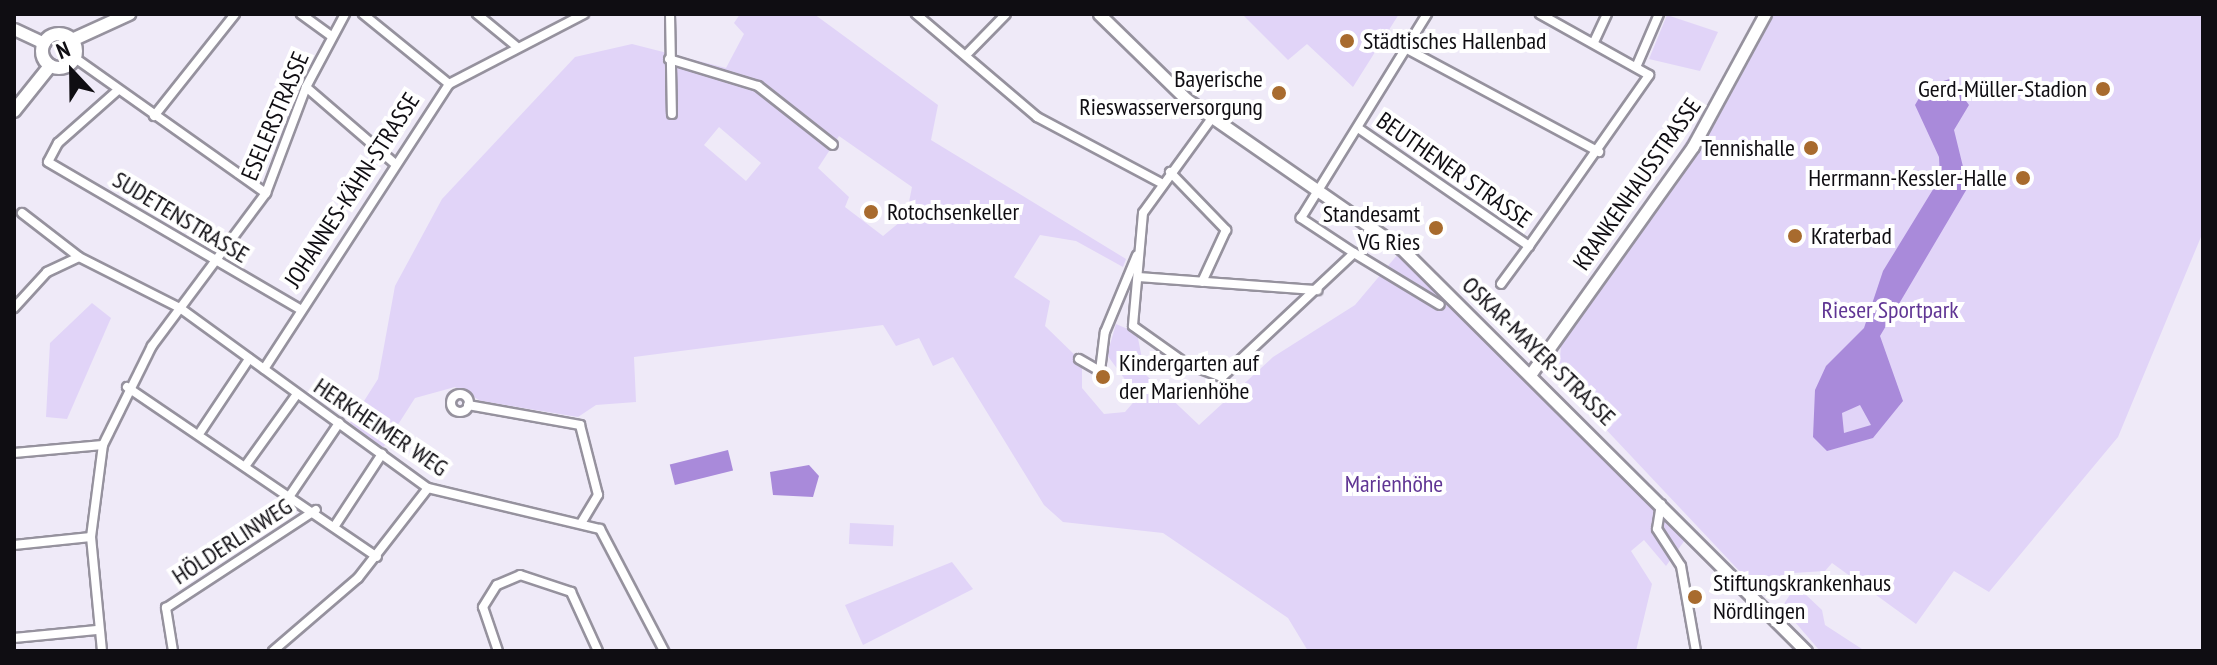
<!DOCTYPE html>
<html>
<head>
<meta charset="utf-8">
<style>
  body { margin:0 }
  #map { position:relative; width:2217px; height:665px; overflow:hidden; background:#efeaf8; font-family:"PT Sans Narrow",sans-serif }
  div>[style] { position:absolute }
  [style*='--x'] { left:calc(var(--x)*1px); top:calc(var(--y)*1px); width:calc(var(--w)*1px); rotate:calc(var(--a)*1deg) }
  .green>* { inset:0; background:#e1d4f8; transform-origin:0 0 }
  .water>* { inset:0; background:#a98ada; transform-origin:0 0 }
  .roads { filter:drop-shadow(2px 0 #96929e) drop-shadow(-2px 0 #96929e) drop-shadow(0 2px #96929e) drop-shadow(0 -2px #96929e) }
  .street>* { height:8px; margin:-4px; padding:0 4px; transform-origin:4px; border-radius:4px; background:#fff }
  .street>.ring { margin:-4px; padding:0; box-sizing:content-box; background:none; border:8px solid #fff; border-radius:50% }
  .secondary>* { height:11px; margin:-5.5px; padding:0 5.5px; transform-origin:5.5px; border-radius:5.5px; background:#fff }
  .primary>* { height:12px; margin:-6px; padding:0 6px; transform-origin:6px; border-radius:6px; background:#fff }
  .primary>.ring { margin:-6px; padding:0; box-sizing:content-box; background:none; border:12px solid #fff; border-radius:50% }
  .dots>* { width:22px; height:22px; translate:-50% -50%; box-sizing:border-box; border:4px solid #fff; border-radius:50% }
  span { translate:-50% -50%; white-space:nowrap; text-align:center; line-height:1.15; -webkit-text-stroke:8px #fff; paint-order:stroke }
  .poi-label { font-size:24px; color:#0f0d12 }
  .left { translate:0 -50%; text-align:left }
  .right { translate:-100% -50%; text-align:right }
  .street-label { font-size:24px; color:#0f0d12 }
  .park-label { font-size:24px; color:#603594 }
  .frame { position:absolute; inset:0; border:16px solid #0f0d12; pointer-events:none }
  .north { position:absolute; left:32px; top:32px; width:80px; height:80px; -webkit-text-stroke:6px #fff; paint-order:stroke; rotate:338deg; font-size:22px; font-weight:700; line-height:32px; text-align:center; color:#0f0d12 }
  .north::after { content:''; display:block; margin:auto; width:28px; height:36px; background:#0f0d12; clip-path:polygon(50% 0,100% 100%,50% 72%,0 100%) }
</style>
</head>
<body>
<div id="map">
  <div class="green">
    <div style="clip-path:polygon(evenodd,740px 14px,814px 14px,938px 105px,931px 140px,1126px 259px,1123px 267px,1076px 241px,1040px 235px,1014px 277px,1050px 301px,1045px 326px,1082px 362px,1082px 388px,1104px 414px,1125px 412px,1138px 397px,1107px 355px,1116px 324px,1137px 333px,1145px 374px,1199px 425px,1273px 357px,1355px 305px,1398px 254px,1685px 540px,1666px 566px,1644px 540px,1631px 551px,1652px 584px,1636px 651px,1308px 651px,1288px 618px,1163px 533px,1063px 522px,1044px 505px,953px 357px,933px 366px,919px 338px,896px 346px,883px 325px,634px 357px,636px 402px,596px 405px,578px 417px,481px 401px,455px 387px,415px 398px,383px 448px,350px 423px,378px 379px,395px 286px,442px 199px,575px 57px,632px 44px,726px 68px,744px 34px,734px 23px,740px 14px,719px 127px,761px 163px,746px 181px,704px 145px,719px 127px,740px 14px,839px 136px,912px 187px,906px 217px,883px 236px,845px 207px,849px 197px,818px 168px,839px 136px)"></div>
    <div style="clip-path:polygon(1242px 14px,1399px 14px,1353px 87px,1307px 44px,1288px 60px)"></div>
    <div style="clip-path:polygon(1764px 14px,2203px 14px,2203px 232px,2118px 437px,1989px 592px,1954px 571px,1916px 624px,1832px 563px,1825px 571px,1793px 573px,1762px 595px,1566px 387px,1559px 369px,1561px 346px)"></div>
    <div style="clip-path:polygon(1667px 15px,1718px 32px,1700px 71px,1649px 59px)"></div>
    <div style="clip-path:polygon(92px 303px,111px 318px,67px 419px,46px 417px,50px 343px)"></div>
    <div style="left:850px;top:523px;width:44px;height:21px;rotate:3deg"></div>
    <div style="clip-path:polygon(952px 562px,973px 589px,863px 645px,845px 605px)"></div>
    <div style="clip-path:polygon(1791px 593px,1804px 593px,1822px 610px,1825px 625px,1865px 651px,1820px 651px,1782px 607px)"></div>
  </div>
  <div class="water">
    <div style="clip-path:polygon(evenodd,1950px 79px,1969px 105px,1954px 130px,1968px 187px,1880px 336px,1903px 401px,1873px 438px,1827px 451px,1813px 437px,1815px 390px,1826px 366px,1864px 328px,1883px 271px,1940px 178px,1939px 157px,1915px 105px,1926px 86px,1950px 79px,1860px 405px,1871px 425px,1844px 433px,1842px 413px,1860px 405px)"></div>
    <div style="left:728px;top:450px;width:21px;height:60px;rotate:76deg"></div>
    <div style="clip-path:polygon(809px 465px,819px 476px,813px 497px,773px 495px,770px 472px)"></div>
  </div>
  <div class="roads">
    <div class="street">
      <div style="--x:301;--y:14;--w:37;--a:36"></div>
      <div style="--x:363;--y:14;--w:111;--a:39.1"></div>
      <div style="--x:477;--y:14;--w:50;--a:39.4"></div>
      <div style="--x:670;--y:14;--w:100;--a:88.9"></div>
      <div style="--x:916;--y:14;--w:159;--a:40.4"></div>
      <div style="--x:1037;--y:117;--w:140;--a:28"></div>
      <div style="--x:1594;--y:42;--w:31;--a:-65"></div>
      <div style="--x:1407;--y:49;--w:218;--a:28.2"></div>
      <div style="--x:968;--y:53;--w:54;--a:-45.7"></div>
      <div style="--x:75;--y:58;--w:234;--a:35.3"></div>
      <div style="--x:669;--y:59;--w:93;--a:16.9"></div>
      <div style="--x:758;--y:86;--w:95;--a:38.2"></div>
      <div style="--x:1637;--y:65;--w:56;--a:-66.7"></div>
      <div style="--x:306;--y:87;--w:115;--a:40.8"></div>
      <div style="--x:118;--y:90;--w:80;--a:138.5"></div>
      <div style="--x:58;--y:143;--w:21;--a:118"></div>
      <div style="--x:48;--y:162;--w:290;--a:30.3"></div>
      <div style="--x:154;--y:116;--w:130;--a:-51.5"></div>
      <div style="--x:1212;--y:118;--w:117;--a:126"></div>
      <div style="--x:1143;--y:213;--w:113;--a:95.1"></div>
      <div style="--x:1133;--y:326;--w:64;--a:35.4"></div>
      <div style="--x:1185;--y:363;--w:40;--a:21"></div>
      <div style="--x:1222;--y:377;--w:181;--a:-43.2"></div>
      <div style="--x:1354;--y:253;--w:64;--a:-146.6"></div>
      <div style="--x:1301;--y:218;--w:240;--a:-58.3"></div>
      <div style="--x:1358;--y:128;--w:208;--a:34.6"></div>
      <div style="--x:1529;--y:246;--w:47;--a:126.4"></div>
      <div style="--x:1170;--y:172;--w:81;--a:46"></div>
      <div style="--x:1226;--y:230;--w:57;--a:114.8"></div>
      <div style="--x:22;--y:213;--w:72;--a:37.7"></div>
      <div style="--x:79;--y:257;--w:113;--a:26.8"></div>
      <div style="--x:180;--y:308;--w:306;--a:36"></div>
      <div style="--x:428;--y:488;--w:177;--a:13.4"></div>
      <div style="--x:600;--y:529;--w:138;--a:62.3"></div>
      <div style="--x:1529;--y:246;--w:209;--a:-54.9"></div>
      <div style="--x:1649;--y:75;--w:125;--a:-150.8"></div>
      <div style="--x:1354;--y:253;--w:100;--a:31.2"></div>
      <div style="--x:1139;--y:277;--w:179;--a:4.2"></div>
      <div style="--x:14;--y:308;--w:49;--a:-47.5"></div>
      <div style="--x:47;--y:272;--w:35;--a:-25"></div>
      <div style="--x:1079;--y:359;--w:24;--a:30"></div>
      <div style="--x:1100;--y:371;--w:39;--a:-83"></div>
      <div style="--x:1105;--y:332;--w:83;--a:-67.4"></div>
      <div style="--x:264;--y:369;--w:340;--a:-57"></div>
      <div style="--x:449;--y:84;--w:152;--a:-27.4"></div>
      <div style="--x:127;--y:387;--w:302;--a:34.2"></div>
      <div class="ring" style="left:451px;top:394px;width:10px;height:10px"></div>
      <div style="--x:468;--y:405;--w:114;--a:10.1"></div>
      <div style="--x:580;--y:425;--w:72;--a:75.6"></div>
      <div style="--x:598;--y:495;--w:31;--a:121"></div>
      <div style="--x:201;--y:431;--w:87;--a:-56.3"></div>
      <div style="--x:14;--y:453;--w:89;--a:-5.1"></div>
      <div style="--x:246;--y:465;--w:87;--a:-54.3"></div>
      <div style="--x:291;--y:494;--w:86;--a:-55.9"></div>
      <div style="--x:1661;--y:504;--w:25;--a:99"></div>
      <div style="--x:1657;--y:529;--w:44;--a:57"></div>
      <div style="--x:1681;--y:566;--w:86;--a:80"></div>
      <div style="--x:336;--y:524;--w:84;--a:-56.7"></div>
      <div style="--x:14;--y:545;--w:77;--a:-5.9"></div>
      <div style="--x:14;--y:638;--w:83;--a:-5.5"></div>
      <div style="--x:102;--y:651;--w:115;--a:-95.5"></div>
      <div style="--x:91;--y:537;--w:93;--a:-82.6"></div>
      <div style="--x:103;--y:445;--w:110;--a:-63.7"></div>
      <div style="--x:152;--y:346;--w:191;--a:-53.3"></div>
      <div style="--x:266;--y:193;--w:113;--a:-69.3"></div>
      <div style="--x:306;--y:87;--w:83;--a:-61.9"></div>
      <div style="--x:173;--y:651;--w:44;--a:-99.2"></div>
      <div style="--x:166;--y:608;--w:179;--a:-33.2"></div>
      <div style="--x:273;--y:651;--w:112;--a:-40.7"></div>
      <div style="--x:358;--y:578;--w:114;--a:-52.1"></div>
      <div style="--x:498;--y:651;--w:46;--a:-108.8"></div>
      <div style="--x:483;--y:607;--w:26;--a:-58"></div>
      <div style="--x:497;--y:585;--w:25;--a:-23"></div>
      <div style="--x:520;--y:575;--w:54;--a:18.4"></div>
      <div style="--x:571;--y:592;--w:65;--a:65.4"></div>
    </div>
    <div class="secondary">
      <div style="--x:1099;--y:14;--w:122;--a:44.3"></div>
      <div style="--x:1186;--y:99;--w:263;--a:34.8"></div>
      <div style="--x:1402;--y:249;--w:570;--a:44.86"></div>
      <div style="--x:14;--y:29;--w:33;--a:25"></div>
      <div style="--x:1532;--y:372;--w:277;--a:-54.5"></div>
      <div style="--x:1693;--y:146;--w:150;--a:-61.4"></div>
    </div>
    <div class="primary">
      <div class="ring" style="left:42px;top:34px;width:22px;height:22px"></div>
      <div style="--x:72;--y:40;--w:63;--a:-24.5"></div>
      <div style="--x:14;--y:111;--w:58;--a:-51.3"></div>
    </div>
  </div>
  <div class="dots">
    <div style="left:1347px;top:41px;background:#a86b2e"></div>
    <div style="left:2103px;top:89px;background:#a86b2e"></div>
    <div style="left:1279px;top:93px;background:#a86b2e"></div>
    <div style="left:1811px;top:148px;background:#a86b2e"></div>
    <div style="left:2023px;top:178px;background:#a86b2e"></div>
    <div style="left:871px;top:212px;background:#a86b2e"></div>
    <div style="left:1436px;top:228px;background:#a86b2e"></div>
    <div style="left:1795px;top:236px;background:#a86b2e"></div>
    <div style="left:1103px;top:377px;background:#a86b2e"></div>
    <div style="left:1695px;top:597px;background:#a86b2e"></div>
  </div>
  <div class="poi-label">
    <span class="left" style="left:1363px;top:41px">Städtisches Hallenbad</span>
    <span class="right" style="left:1263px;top:93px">Bayerische<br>Rieswasserversorgung</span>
    <span class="right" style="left:2087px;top:89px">Gerd-Müller-Stadion</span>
    <span class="right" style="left:1795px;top:148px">Tennishalle</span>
    <span class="right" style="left:2007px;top:178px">Herrmann-Kessler-Halle</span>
    <span class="left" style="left:887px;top:212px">Rotochsenkeller</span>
    <span class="right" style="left:1420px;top:228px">Standesamt<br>VG Ries</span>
    <span class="left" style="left:1811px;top:236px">Kraterbad</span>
    <span class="left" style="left:1119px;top:377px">Kindergarten auf<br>der Marienhöhe</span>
    <span class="left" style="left:1713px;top:597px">Stiftungskrankenhaus<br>Nördlingen</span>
  </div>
  <div class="street-label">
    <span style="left:275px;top:116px;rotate:-67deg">ESELERSTRASSE</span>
    <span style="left:1454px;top:170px;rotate:35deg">BEUTHENER STRASSE</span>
    <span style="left:1637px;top:184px;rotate:-55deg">KRANKENHAUSSTRASSE</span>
    <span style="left:352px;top:190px;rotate:-57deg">JOHANNES-KÄHN-STRASSE</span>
    <span style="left:181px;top:217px;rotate:31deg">SUDETENSTRASSE</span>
    <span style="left:1539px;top:351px;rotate:44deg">OSKAR-MAYER-STRASSE</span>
    <span style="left:381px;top:427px;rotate:34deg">HERKHEIMER WEG</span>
    <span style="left:232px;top:541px;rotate:-33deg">HÖLDERLINWEG</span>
  </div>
  <div class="park-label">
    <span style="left:1890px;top:310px">Rieser Sportpark</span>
    <span style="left:1394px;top:484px">Marienhöhe</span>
  </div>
  <div class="frame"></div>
  <div class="north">N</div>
</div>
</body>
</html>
